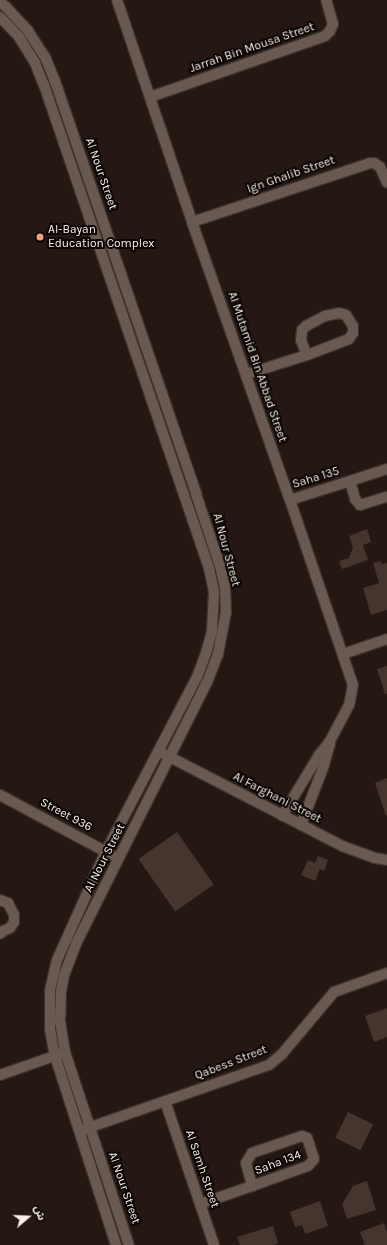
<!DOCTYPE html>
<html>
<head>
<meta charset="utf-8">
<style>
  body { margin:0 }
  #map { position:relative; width:387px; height:1245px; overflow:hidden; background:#251711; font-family:Karla,"Noto Sans Arabic",sans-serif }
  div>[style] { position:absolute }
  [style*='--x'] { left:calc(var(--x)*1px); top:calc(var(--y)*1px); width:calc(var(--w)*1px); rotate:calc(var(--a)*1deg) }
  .building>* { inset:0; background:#45352e; transform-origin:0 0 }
  .roads { filter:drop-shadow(1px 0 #3d3330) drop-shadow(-1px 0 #3d3330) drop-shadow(0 1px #3d3330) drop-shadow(0 -1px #3d3330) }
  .street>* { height:10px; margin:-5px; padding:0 5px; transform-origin:5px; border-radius:5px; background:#6a5951 }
  .dots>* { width:11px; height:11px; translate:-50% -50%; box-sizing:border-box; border:2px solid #0a0503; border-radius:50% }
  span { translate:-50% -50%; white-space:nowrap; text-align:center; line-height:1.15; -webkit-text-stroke:4px #0a0503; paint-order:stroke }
  .street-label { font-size:12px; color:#f9efea }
  .poi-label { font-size:12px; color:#f9efea }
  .left { translate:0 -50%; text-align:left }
  .north { position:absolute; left:8px; top:1197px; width:40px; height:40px; -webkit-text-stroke:3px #0a0503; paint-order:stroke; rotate:71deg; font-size:11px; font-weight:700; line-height:16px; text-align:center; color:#f9efea }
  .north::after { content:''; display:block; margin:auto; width:14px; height:18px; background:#f9efea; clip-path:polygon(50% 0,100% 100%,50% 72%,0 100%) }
</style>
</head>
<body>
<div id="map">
  <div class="building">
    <div style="clip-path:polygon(367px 529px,371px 542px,363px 545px,368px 560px,342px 569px,339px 561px,349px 558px,353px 547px,349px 536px)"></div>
    <div style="clip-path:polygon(380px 561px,382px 564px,387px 563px,387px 610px,371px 615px,363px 588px,379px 583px,373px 563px)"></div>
    <div style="clip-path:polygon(387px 666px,387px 694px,385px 694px,377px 669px)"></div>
    <div style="clip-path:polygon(387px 778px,387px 815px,386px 816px,375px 783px)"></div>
    <div style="left:177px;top:832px;width:64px;height:47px;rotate:55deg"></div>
    <div style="clip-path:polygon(318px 856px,328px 860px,324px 871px,320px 869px,315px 881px,301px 875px,308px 860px,315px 863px)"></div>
    <div style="clip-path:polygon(387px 1008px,387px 1037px,374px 1042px,365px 1016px)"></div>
    <div style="left:348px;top:1112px;width:28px;height:29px;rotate:26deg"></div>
    <div style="clip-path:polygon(367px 1181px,376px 1210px,347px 1219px,342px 1204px,353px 1186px)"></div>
    <div style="clip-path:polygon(320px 1201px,328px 1226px,305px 1234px,302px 1225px,295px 1227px,290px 1212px)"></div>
    <div style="clip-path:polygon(384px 1223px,387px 1232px,387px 1245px,365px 1245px,360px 1232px)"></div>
    <div style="clip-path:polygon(273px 1226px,278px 1243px,273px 1245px,240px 1245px,237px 1237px)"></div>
  </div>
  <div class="roads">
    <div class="street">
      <div style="--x:117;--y:0;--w:234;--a:71.3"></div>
      <div style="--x:192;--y:222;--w:295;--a:70.6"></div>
      <div style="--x:290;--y:500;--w:195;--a:71.2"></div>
      <div style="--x:353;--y:685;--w:20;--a:101"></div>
      <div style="--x:349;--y:705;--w:41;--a:117.8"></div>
      <div style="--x:330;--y:741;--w:18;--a:128"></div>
      <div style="--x:319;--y:755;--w:71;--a:121.2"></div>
      <div style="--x:0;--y:2;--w:8;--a:40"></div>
      <div style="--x:6;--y:7;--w:33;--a:47"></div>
      <div style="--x:28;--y:31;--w:33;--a:57"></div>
      <div style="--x:46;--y:59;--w:24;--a:68"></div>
      <div style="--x:55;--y:81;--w:436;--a:71.1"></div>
      <div style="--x:196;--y:494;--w:76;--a:71.6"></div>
      <div style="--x:220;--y:566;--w:22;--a:77"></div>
      <div style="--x:225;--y:587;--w:25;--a:88"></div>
      <div style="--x:226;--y:612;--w:43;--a:100.8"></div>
      <div style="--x:218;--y:654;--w:30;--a:111"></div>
      <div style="--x:207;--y:682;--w:293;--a:116.6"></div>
      <div style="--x:76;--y:944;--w:34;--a:111"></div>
      <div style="--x:64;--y:976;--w:16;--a:101"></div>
      <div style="--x:61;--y:992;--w:29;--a:92"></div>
      <div style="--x:60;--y:1021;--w:31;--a:81"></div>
      <div style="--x:65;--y:1052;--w:203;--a:71.7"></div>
      <div style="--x:0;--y:17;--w:28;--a:46"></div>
      <div style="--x:19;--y:37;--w:31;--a:58"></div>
      <div style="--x:35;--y:63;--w:24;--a:68"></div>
      <div style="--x:44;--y:85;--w:510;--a:71.14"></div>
      <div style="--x:209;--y:568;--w:25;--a:78"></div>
      <div style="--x:214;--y:592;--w:39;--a:93"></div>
      <div style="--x:212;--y:631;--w:20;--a:105"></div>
      <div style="--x:207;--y:650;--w:29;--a:110"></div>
      <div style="--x:197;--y:677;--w:196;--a:117.6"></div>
      <div style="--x:106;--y:851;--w:120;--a:114.2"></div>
      <div style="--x:57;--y:960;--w:32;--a:103"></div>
      <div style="--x:50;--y:991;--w:38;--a:90"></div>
      <div style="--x:50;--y:1029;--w:27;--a:80"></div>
      <div style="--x:55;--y:1056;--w:199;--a:72.1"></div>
      <div style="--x:150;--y:97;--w:185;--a:-19.2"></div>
      <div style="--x:325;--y:36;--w:7;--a:-45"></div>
      <div style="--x:330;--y:31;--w:8;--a:-67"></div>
      <div style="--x:333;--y:24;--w:25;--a:-106"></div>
      <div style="--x:192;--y:222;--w:188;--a:-18.3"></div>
      <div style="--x:370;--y:163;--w:4;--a:0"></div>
      <div style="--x:374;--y:163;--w:7;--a:34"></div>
      <div style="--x:380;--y:167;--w:17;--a:66"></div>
      <div style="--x:339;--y:313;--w:7;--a:16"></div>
      <div style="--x:346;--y:315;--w:13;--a:58"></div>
      <div style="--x:353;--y:326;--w:7;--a:90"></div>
      <div style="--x:353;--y:333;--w:7;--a:124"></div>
      <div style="--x:349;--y:339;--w:45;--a:159.1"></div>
      <div style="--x:307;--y:355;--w:16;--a:-112"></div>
      <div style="--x:301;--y:340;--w:10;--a:-84"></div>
      <div style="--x:302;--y:330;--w:6;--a:-45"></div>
      <div style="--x:306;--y:326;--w:21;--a:-28"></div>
      <div style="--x:325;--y:316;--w:14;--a:-12"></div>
      <div style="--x:247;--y:374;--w:63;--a:-17.6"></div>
      <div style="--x:387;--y:469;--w:39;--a:162"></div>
      <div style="--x:350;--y:481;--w:19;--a:74"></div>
      <div style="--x:355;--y:499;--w:8;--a:50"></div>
      <div style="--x:360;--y:505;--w:28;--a:-17"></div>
      <div style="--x:290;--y:500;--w:63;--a:-17.6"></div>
      <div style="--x:343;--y:654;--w:46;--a:-18.8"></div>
      <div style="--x:164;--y:754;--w:200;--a:27.3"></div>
      <div style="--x:342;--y:846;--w:35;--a:20"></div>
      <div style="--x:375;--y:858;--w:12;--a:9"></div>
      <div style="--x:0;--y:795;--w:127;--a:28.2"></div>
      <div style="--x:301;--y:825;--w:61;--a:-68.9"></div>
      <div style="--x:323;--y:768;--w:26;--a:-74"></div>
      <div style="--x:0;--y:900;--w:9;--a:21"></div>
      <div style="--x:8;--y:903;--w:13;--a:63"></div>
      <div style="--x:14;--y:915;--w:7;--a:90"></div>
      <div style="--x:14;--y:922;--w:7;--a:124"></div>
      <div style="--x:10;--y:928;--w:8;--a:157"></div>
      <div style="--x:3;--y:931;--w:4;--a:135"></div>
      <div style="--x:0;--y:1075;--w:64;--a:-19.3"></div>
      <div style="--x:165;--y:1101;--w:152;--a:71.2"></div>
      <div style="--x:85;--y:1129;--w:195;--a:-19.2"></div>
      <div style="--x:269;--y:1065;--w:17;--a:-40"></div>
      <div style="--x:282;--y:1054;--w:81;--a:-50"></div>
      <div style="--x:334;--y:992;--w:56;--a:-19.7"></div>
      <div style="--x:200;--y:1204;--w:55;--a:-19.1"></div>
      <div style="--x:252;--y:1186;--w:59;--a:-19.7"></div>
      <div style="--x:308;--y:1166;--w:9;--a:-49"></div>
      <div style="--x:314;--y:1159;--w:22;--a:-108"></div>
      <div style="--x:307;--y:1138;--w:5;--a:-158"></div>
      <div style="--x:302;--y:1136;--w:53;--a:161.2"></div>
      <div style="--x:252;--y:1153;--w:12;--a:121"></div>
      <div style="--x:246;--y:1163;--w:24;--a:75"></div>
    </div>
  </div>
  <div class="dots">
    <div style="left:40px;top:237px;background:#f1a17c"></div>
  </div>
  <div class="street-label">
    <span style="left:252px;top:48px;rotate:-19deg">Jarrah Bin Mousa Street</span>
    <span style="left:101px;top:174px;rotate:71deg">Al Nour Street</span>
    <span style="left:291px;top:175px;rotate:-19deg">Ign Ghalib Street</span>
    <span style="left:257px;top:367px;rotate:71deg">Al Mutamid Bin Abbad Street</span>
    <span style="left:316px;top:478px;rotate:-17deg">Saha 135</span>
    <span style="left:226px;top:550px;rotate:75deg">Al Nour Street</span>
    <span style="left:277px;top:798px;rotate:27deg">Al Farghani Street</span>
    <span style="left:66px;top:815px;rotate:28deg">Street 936</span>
    <span style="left:105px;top:858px;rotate:-63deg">Al Nour Street</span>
    <span style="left:231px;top:1063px;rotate:-21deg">Qabess Street</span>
    <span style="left:278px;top:1163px;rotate:-21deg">Saha 134</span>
    <span style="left:202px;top:1169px;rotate:71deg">Al Samh Street</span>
    <span style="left:124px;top:1188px;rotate:71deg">Al Nour Street</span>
  </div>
  <div class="poi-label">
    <span class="left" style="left:48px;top:237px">Al-Bayan<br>Education Complex</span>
  </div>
  <div class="north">ش</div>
</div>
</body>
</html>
